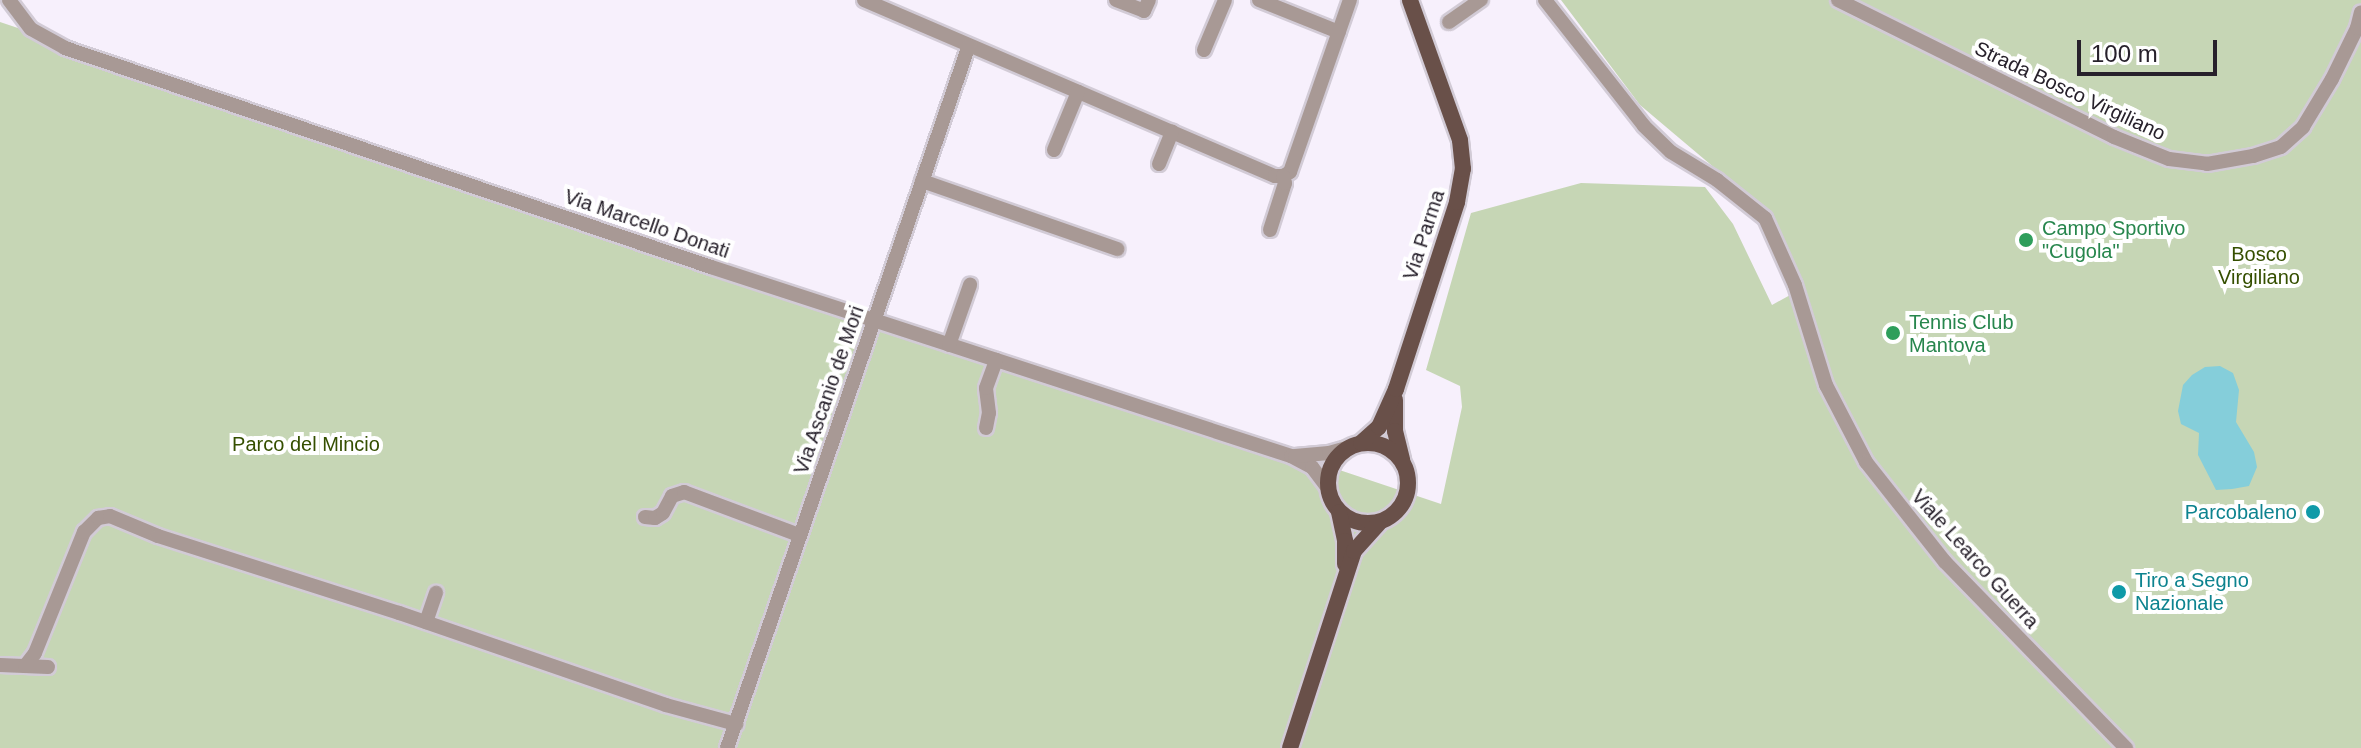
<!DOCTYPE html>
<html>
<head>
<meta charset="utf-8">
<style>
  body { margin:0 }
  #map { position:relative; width:2361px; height:748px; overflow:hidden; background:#f7f0fc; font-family:Helvetica,sans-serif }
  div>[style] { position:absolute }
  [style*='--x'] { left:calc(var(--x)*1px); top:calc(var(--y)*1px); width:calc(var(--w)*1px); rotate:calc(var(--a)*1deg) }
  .green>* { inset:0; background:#c6d6b5 }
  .water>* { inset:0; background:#85ceda }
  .roads { filter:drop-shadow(2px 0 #d2cbd6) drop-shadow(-2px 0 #d2cbd6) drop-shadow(0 2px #d2cbd6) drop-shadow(0 -2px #d2cbd6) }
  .minor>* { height:14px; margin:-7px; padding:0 7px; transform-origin:7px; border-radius:7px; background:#a89995 }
  .major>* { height:16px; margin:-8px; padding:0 8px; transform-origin:8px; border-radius:8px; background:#695049 }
  .major>.ring { margin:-8px; padding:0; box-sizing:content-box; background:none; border:16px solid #695049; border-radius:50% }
  .dots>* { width:22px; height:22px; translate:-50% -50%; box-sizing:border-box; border:4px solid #fff; border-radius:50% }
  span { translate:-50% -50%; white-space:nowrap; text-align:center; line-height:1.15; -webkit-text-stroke:8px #fff; paint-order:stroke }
  .street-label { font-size:20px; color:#27212b }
  .leisure-label { font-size:20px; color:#27864d }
  .left { translate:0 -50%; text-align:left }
  .park-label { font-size:20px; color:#354f00 }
  .culture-label { font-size:20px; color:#0d838f }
  .right { translate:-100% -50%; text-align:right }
  .scale { position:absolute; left:2077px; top:40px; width:140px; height:36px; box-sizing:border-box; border:4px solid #27212b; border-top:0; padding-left:10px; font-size:24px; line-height:28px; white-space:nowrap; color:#27212b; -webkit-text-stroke:6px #fff; paint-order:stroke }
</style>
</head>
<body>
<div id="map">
  <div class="green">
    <div style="clip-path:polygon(1561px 0,2361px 0,2361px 748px,0 748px,0 22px,1441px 504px,1462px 407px,1460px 386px,1426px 370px,1471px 213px,1581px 183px,1705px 187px,1733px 224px,1772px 305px,1801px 289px,1768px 213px,1640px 105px)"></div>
  </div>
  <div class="water">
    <div style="clip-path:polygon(2220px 366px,2233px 373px,2239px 390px,2236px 422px,2254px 452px,2257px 467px,2249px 486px,2232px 489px,2216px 490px,2198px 455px,2199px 433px,2181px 424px,2178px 411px,2183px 385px,2192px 375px,2205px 367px)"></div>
  </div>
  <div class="roads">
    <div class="minor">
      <div style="--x:9;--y:0;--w:36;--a:53"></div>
      <div style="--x:31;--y:29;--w:39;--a:29"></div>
      <div style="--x:65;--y:48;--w:682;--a:18.73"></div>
      <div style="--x:711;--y:267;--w:610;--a:18.05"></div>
      <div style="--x:1291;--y:456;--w:24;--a:28"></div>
      <div style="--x:1312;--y:467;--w:25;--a:53"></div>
      <div style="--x:864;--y:0;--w:447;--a:23.2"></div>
      <div style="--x:1275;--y:176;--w:8;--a:0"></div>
      <div style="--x:1116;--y:0;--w:30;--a:21"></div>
      <div style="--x:1144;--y:11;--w:12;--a:-66"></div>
      <div style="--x:1259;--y:0;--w:86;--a:21.8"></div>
      <div style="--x:1545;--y:0;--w:160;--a:51.8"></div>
      <div style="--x:1644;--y:126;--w:37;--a:44"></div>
      <div style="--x:1671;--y:152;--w:54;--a:31.3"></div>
      <div style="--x:1717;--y:180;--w:61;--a:38.4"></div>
      <div style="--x:1765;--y:218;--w:73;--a:65.9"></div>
      <div style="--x:1795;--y:285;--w:105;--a:72.8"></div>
      <div style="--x:1826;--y:385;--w:87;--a:62.5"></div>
      <div style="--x:1866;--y:462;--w:127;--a:51.7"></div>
      <div style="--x:1945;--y:562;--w:260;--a:45.8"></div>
      <div style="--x:1838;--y:0;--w:308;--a:26.4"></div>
      <div style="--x:2114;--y:137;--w:59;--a:21.8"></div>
      <div style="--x:2169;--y:159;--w:38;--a:7"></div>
      <div style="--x:2207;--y:164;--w:47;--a:-9.9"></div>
      <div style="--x:2253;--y:156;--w:29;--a:-18"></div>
      <div style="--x:2281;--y:147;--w:30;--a:-42"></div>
      <div style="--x:2303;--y:127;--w:56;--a:-58.9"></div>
      <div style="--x:2332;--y:79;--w:57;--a:-63.9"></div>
      <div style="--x:2357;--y:28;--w:16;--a:-76"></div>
      <div style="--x:1449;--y:22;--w:39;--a:-35"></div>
      <div style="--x:1204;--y:50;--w:54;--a:-67.2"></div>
      <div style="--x:1054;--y:150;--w:63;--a:-67.5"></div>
      <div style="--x:1159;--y:164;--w:35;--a:-68"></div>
      <div style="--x:1283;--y:176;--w:8;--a:-30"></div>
      <div style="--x:1290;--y:172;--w:182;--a:-70.8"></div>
      <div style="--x:922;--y:181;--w:207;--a:19.2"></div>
      <div style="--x:1270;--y:230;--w:49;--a:-72.3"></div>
      <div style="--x:1285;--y:183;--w:7;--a:-106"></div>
      <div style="--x:949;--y:345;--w:64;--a:-70.7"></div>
      <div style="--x:986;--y:428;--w:15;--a:-79"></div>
      <div style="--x:989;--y:413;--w:25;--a:-97"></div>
      <div style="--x:986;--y:388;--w:30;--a:-70"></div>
      <div style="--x:1295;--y:456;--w:34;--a:-5"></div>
      <div style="--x:1329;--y:453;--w:22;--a:-16"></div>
      <div style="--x:645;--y:517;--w:10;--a:6"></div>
      <div style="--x:655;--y:518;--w:9;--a:-32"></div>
      <div style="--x:663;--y:513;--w:19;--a:-62"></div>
      <div style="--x:672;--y:496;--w:13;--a:-18"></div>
      <div style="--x:684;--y:492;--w:123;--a:20.5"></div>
      <div style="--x:426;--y:622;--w:31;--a:-71"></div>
      <div style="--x:0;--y:665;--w:48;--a:2.4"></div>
      <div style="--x:25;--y:666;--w:16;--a:-52"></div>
      <div style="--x:35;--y:653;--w:131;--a:-68"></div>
      <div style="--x:84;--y:532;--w:20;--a:-45"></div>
      <div style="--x:98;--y:518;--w:12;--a:-9"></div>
      <div style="--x:110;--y:516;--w:52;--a:22.6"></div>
      <div style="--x:158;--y:536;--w:253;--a:17.7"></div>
      <div style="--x:399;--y:613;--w:282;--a:19"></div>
      <div style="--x:666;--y:705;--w:73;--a:15.2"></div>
      <div style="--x:727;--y:748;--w:743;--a:-71"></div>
    </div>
    <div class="major">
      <div style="--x:1395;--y:400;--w:31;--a:90"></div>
      <div style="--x:1395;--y:431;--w:30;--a:76"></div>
      <div class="ring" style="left:1328px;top:443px;width:64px;height:64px"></div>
      <div style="--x:1361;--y:443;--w:24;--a:-42"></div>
      <div style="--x:1379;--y:427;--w:42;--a:-65.9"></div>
      <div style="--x:1396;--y:389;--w:197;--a:-71.9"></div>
      <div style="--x:1457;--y:202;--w:34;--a:-80"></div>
      <div style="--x:1463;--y:169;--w:29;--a:-96"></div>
      <div style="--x:1460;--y:140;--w:149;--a:-109.7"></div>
      <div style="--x:1339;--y:512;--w:30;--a:78"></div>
      <div style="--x:1345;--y:541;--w:23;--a:90"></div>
      <div style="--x:1290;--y:748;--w:207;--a:-72"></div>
      <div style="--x:1354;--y:551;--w:39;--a:-48"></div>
    </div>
  </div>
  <div class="dots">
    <div style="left:2026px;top:240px;background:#2e9e5b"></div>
    <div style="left:1893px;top:333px;background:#2e9e5b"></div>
    <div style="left:2313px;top:512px;background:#0f9aa8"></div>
    <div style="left:2119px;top:592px;background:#0f9aa8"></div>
  </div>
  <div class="street-label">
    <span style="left:2070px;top:91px;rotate:25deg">Strada Bosco Virgiliano</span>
    <span style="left:647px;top:224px;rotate:19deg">Via Marcello Donati</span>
    <span style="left:1424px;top:235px;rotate:-72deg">Via Parma</span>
    <span style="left:829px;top:390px;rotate:-71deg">Via Ascanio de Mori</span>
    <span style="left:1975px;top:559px;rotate:48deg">Viale Learco Guerra</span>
  </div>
  <div class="leisure-label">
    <span class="left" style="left:2042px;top:240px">Campo Sportivo<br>"Cugola"</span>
    <span class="left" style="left:1909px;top:334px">Tennis Club<br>Mantova</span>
  </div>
  <div class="park-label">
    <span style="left:2259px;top:266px">Bosco<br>Virgiliano</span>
    <span style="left:306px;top:444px">Parco del Mincio</span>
  </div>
  <div class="culture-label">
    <span class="right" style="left:2297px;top:512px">Parcobaleno</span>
    <span class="left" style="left:2135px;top:592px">Tiro a Segno<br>Nazionale</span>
  </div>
  <div class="scale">100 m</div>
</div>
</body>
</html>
